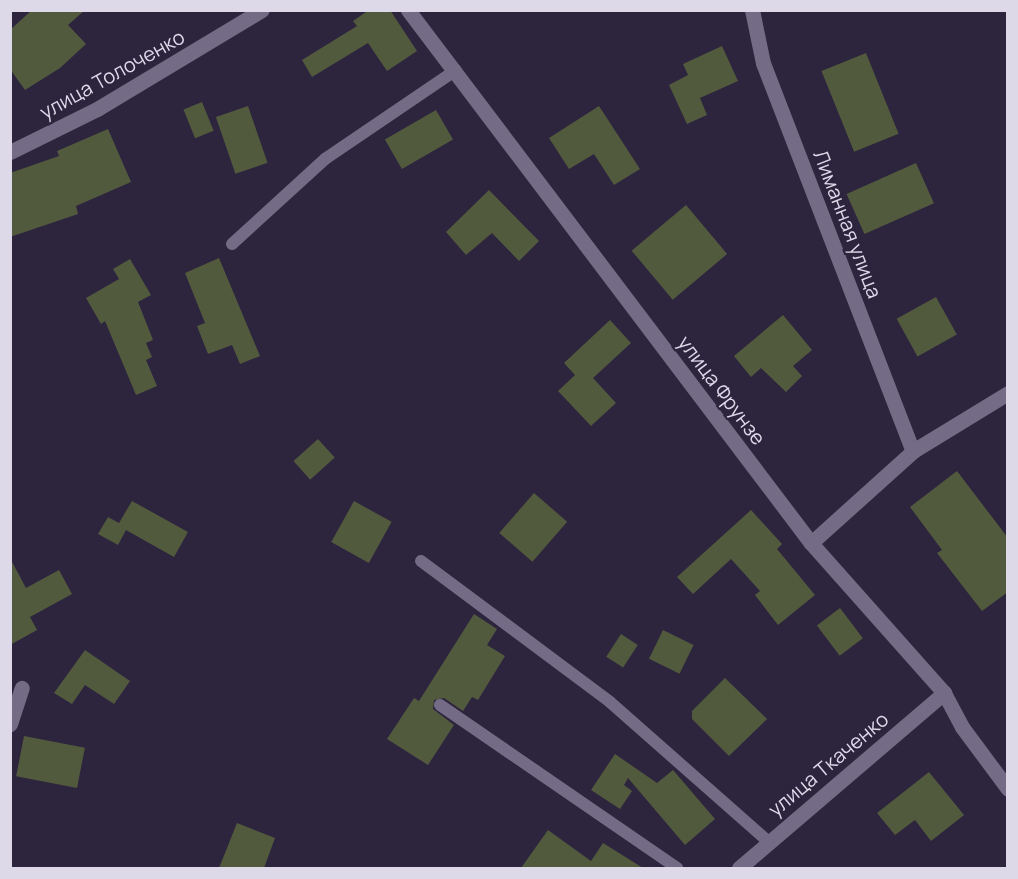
<!DOCTYPE html>
<html>
<head>
<meta charset="utf-8">
<style>
  body { margin:0 }
  #map { position:relative; width:1018px; height:879px; overflow:hidden; background:#2d243d; font-family:Manrope,sans-serif }
  div>[style] { position:absolute }
  [style*='--x'] { left:calc(var(--x)*1px); top:calc(var(--y)*1px); width:calc(var(--w)*1px); rotate:calc(var(--a)*1deg) }
  .building>* { inset:0; background:#525a3e; transform-origin:0 0 }
  .lane>* { height:12px; margin:-6px; padding:0 6px; transform-origin:6px; border-radius:6px; background:#746b87 }
  .street>* { height:15px; margin:-7.5px; padding:0 7.5px; transform-origin:7.5px; border-radius:7.5px; background:#746b87 }
  span { translate:-50% -50%; white-space:nowrap; text-align:center; line-height:1.15; -webkit-text-stroke:4.5px #2d243d; paint-order:stroke }
  .street-label { font-size:20px; color:#ddd9e9 }
  .frame { position:absolute; inset:0; border:12px solid #ddd9e9; pointer-events:none }
</style>
</head>
<body>
<div id="map">
  <div class="building">
    <div style="clip-path:polygon(32px 10px,85px 10px,68px 25px,86px 44px,60px 68px,25px 90px,10px 69px,10px 30px)"></div>
    <div style="clip-path:polygon(369px 10px,390px 10px,417px 51px,387px 71px,368px 43px,312px 77px,302px 60px,357px 26px,353px 21px)"></div>
    <div style="clip-path:polygon(722px 46px,738px 81px,700px 98px,707px 115px,687px 124px,669px 85px,688px 75px,683px 64px)"></div>
    <div style="left:866px;top:53px;width:87px;height:48px;rotate:68deg"></div>
    <div style="left:202px;top:102px;width:31px;height:20px;rotate:68deg"></div>
    <div style="left:248px;top:106px;width:60px;height:34px;rotate:71deg"></div>
    <div style="clip-path:polygon(599px 106px,640px 169px,614px 185px,594px 154px,569px 169px,549px 138px)"></div>
    <div style="left:436px;top:110px;width:34px;height:59px;rotate:60deg"></div>
    <div style="clip-path:polygon(108px 129px,131px 182px,76px 206px,78px 214px,10px 237px,10px 173px,59px 156px,57px 151px)"></div>
    <div style="left:916px;top:163px;width:44px;height:76px;rotate:66deg"></div>
    <div style="clip-path:polygon(489px 190px,539px 241px,519px 261px,492px 233px,466px 255px,446px 232px)"></div>
    <div style="left:686px;top:205px;width:64px;height:71px;rotate:50deg"></div>
    <div style="clip-path:polygon(219px 258px,260px 356px,240px 364px,232px 345px,208px 354px,197px 326px,205px 323px,185px 273px)"></div>
    <div style="clip-path:polygon(130px 259px,151px 295px,138px 302px,153px 340px,146px 343px,152px 357px,146px 360px,157px 386px,136px 395px,105px 321px,101px 324px,86px 298px,119px 279px,113px 269px)"></div>
    <div style="left:936px;top:297px;width:43px;height:45px;rotate:61deg"></div>
    <div style="clip-path:polygon(783px 315px,812px 350px,793px 366px,802px 376px,786px 392px,761px 368px,751px 377px,734px 356px)"></div>
    <div style="clip-path:polygon(610px 320px,631px 343px,593px 378px,616px 403px,591px 426px,558px 391px,575px 375px,564px 363px)"></div>
    <div style="left:318px;top:439px;width:25px;height:33px;rotate:48deg"></div>
    <div style="clip-path:polygon(957px 471px,1008px 538px,1008px 592px,982px 611px,937px 553px,942px 550px,910px 507px)"></div>
    <div style="left:534px;top:493px;width:44px;height:53px;rotate:41deg"></div>
    <div style="clip-path:polygon(132px 501px,188px 532px,174px 557px,126px 530px,118px 545px,98px 534px,108px 517px,119px 523px)"></div>
    <div style="left:354px;top:501px;width:43px;height:47px;rotate:29deg"></div>
    <div style="clip-path:polygon(751px 510px,782px 544px,777px 549px,815px 595px,778px 625px,755px 595px,760px 591px,731px 559px,693px 594px,677px 577px)"></div>
    <div style="clip-path:polygon(10px 558px,26px 588px,59px 570px,72px 594px,30px 617px,37px 630px,10px 645px)"></div>
    <div style="left:840px;top:608px;width:38px;height:29px;rotate:53deg"></div>
    <div style="clip-path:polygon(474px 614px,497px 629px,487px 645px,505px 656px,478px 700px,472px 697px,463px 711px,444px 698px,434px 700px,433px 709px,454px 725px,428px 765px,387px 739px,414px 698px,419px 701px)"></div>
    <div style="left:663px;top:630px;width:34px;height:32px;rotate:26deg"></div>
    <div style="left:621px;top:634px;width:20px;height:27px;rotate:33deg"></div>
    <div style="clip-path:polygon(85px 650px,130px 681px,114px 704px,85px 685px,72px 704px,54px 693px)"></div>
    <div style="clip-path:polygon(725px 678px,767px 719px,729px 756px,692px 719px,692px 711px)"></div>
    <div style="left:24px;top:736px;width:62px;height:41px;rotate:11deg"></div>
    <div style="clip-path:polygon(615px 754px,657px 783px,673px 770px,715px 819px,685px 845px,628px 778px,624px 785px,632px 791px,620px 809px,591px 790px)"></div>
    <div style="clip-path:polygon(929px 772px,964px 815px,931px 841px,915px 820px,895px 835px,877px 813px)"></div>
    <div style="clip-path:polygon(237px 823px,275px 838px,264px 868px,219px 868px)"></div>
    <div style="clip-path:polygon(548px 830px,591px 861px,603px 843px,643px 868px,521px 868px)"></div>
  </div>
  <div class="lane">
    <div style="--x:232;--y:244;--w:126;--a:-42.4"></div>
    <div style="--x:325;--y:159;--w:158;--a:-34.2"></div>
    <div style="--x:421;--y:561;--w:236;--a:36.7"></div>
    <div style="--x:610;--y:702;--w:212;--a:41.4"></div>
    <div style="--x:440;--y:705;--w:288;--a:34.5"></div>
  </div>
  <div class="street">
    <div style="--x:408;--y:10;--w:668;--a:52.91"></div>
    <div style="--x:811;--y:543;--w:200;--a:48.4"></div>
    <div style="--x:944;--y:693;--w:38;--a:62"></div>
    <div style="--x:962;--y:727;--w:77;--a:53.4"></div>
    <div style="--x:752;--y:10;--w:54;--a:78.3"></div>
    <div style="--x:763;--y:63;--w:416;--a:68.9"></div>
    <div style="--x:10;--y:152;--w:97;--a:-26.3"></div>
    <div style="--x:97;--y:109;--w:192;--a:-31"></div>
    <div style="--x:811;--y:543;--w:137;--a:-42"></div>
    <div style="--x:913;--y:451;--w:111;--a:-31.4"></div>
    <div style="--x:10;--y:724;--w:38;--a:-72"></div>
    <div style="--x:739;--y:868;--w:270;--a:-40.5"></div>
  </div>
  <div class="street-label">
    <span style="left:112px;top:74px;rotate:-29deg">улица Толоченко</span>
    <span style="left:848px;top:224px;rotate:69deg">Лиманная улица</span>
    <span style="left:722px;top:390px;rotate:53deg">улица Фрунзе</span>
    <span style="left:828px;top:764px;rotate:-40deg">улица Ткаченко</span>
  </div>
  <div class="frame"></div>
</div>
</body>
</html>
